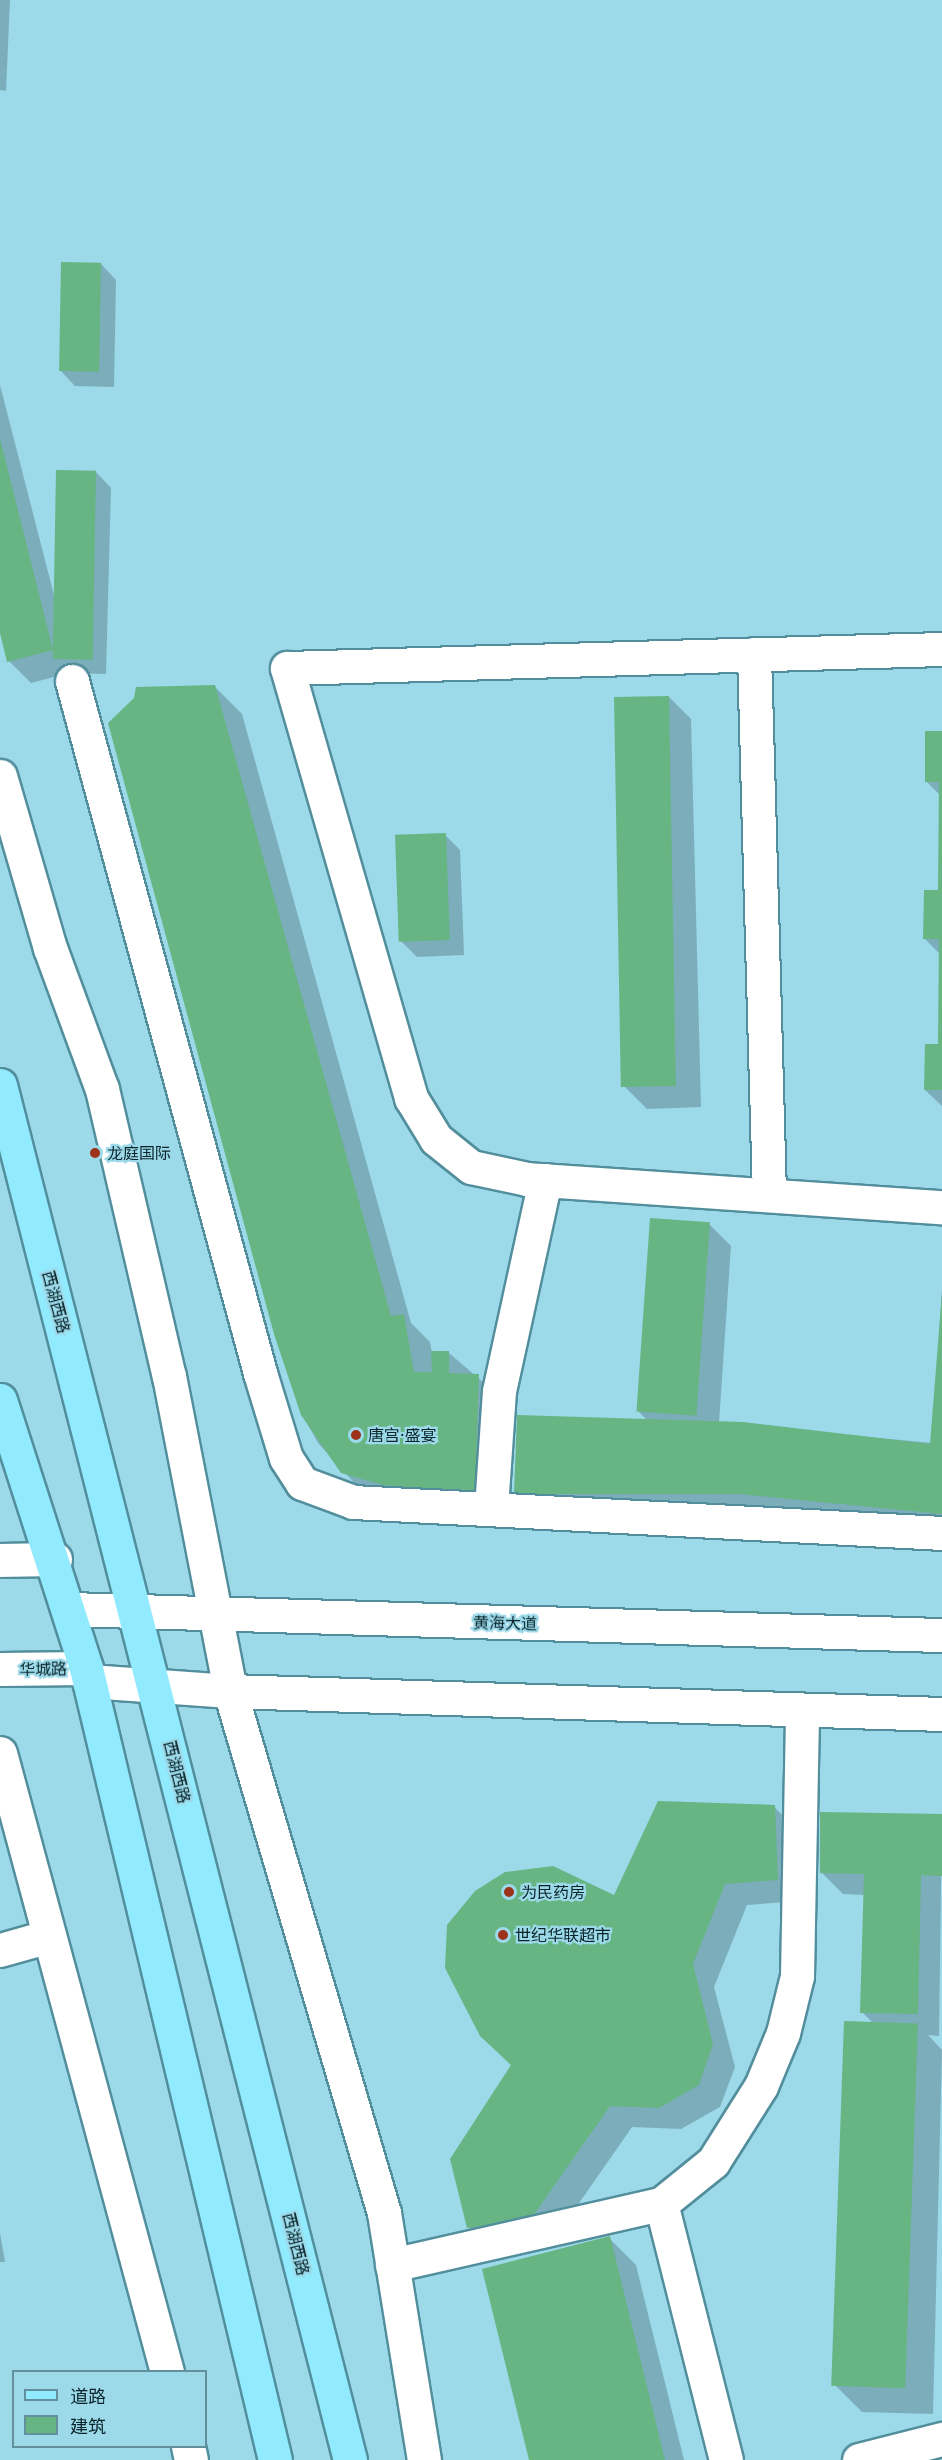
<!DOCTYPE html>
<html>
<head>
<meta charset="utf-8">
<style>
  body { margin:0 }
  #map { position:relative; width:942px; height:2460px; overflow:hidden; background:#9cd9e9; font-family:Inter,"Noto Sans SC",sans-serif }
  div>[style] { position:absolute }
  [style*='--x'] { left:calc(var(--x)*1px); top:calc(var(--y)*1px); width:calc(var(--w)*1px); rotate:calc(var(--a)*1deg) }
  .shadow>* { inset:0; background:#0003 }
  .building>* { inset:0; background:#66b583; transform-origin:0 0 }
  .roads { filter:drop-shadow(2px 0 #528e9c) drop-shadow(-2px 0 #528e9c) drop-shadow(0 2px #528e9c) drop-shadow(0 -2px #528e9c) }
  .minor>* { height:33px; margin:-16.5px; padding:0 16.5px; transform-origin:16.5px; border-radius:16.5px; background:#fff }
  .major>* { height:33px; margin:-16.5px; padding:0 16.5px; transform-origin:16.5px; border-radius:16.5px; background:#91eafd }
  .dots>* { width:16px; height:16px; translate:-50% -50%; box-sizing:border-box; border:3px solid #9cd9e9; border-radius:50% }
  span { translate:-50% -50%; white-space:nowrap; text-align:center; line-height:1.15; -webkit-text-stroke:4.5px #9cd9e9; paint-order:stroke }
  .poi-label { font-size:16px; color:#0a242a }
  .left { translate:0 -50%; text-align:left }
  .street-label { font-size:16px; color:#0a242a }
  .legend { position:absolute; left:12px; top:2370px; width:195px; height:78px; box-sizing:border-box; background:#9cd9e9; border:2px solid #62919d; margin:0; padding:8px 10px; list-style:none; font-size:18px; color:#0a242a }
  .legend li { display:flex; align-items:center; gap:12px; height:30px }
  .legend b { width:30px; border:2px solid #62919d }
</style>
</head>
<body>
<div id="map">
  <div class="shadow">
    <div style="clip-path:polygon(0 0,10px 0,6px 91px,0 90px)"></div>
    <div style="clip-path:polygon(101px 264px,116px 280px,114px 387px,75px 386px,60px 370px)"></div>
    <div style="clip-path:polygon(0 385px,54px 595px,96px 472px,111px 488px,106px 674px,69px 673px,31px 683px,9px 661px,0 627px)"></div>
    <div style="clip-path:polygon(215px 687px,242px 714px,411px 1323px,430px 1342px,432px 1353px,449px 1353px,506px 1402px,501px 1520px,370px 1500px,318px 1443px,302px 1414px)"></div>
    <div style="clip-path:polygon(669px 697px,691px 719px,701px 1107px,647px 1109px,625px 1087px)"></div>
    <div style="clip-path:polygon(942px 733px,942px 1151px,942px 1106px,925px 1090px,940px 1045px,940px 954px,925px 939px,940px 891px,941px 796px,926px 781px)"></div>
    <div style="clip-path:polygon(445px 835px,460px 850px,464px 955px,417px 957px,402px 942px)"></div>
    <div style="clip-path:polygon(709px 1224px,731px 1246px,719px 1423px,932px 1443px,942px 1289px,942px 1537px,542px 1520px,515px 1493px,647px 1420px,639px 1412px)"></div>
    <div style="clip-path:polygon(774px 1807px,796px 1828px,800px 1901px,747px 1905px,714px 1987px,735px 2067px,720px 2107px,681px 2129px,632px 2127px,552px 2242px,491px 2249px,469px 2227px,512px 2066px,615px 1897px)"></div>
    <div style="clip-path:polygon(942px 1816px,939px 2036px,928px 2035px,942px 2050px,933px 2414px,862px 2412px,835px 2385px,873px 2023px,862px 2012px,865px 1895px,843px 1894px,821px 1872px)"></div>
    <div style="clip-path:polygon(0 2233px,5px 2262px,0 2262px)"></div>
    <div style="clip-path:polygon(609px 2238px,636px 2265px,684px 2460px,531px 2460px)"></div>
  </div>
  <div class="building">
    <div style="left:61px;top:262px;width:40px;height:109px;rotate:1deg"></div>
    <div style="clip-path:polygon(0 439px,53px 650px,7px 662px,0 633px)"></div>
    <div style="left:56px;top:470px;width:40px;height:189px;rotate:1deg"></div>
    <div style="clip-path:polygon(215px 685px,391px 1316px,404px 1314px,414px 1372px,432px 1372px,431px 1351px,449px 1351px,449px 1373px,479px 1374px,475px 1494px,383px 1485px,341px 1473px,301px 1415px,274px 1334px,108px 723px,134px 698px,136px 687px)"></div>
    <div style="left:669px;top:696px;width:390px;height:55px;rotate:89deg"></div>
    <div style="clip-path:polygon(925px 731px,942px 731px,942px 1090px,924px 1090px,925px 1044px,938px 1044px,939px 939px,923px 939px,924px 890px,938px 890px,939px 782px,925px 782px)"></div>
    <div style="left:446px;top:833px;width:107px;height:51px;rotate:88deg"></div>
    <div style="left:650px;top:1218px;width:60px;height:194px;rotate:4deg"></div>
    <div style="clip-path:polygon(942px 1293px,942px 1514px,740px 1494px,514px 1494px,517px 1415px,743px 1422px,930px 1444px)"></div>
    <div style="clip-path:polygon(658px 1801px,775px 1805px,778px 1880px,725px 1884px,693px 1964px,713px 2044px,699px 2085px,659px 2108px,610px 2106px,530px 2220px,467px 2228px,450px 2159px,511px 2065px,480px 2036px,445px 1968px,447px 1925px,475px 1891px,505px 1872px,553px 1866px,614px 1895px)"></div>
    <div style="clip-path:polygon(820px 1812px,942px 1814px,942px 1876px,921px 1875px,918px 2014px,860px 2013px,864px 1874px,820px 1873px)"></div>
    <div style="left:844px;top:2021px;width:74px;height:365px;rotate:2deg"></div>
    <div style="clip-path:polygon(610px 2236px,665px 2460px,529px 2460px,482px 2269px)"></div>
  </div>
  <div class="roads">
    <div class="minor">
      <div style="--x:942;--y:649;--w:655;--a:178.34"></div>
      <div style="--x:287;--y:668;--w:448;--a:73.9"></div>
      <div style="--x:411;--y:1098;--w:48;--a:58.6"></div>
      <div style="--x:436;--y:1139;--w:45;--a:38.7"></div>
      <div style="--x:471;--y:1167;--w:57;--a:12.1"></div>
      <div style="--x:527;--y:1179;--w:416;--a:3.9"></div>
      <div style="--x:754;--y:654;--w:541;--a:88.41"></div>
      <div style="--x:72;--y:681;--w:717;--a:74.8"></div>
      <div style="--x:260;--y:1373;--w:89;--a:73"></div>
      <div style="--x:286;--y:1458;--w:30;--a:57"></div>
      <div style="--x:302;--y:1483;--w:54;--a:20.4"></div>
      <div style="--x:353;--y:1502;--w:590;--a:3.01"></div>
      <div style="--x:0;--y:776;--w:179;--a:73.8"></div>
      <div style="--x:50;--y:948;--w:150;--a:69.8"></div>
      <div style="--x:102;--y:1089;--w:295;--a:76.9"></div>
      <div style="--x:169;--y:1376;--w:321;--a:79"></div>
      <div style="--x:230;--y:1691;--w:544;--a:73.56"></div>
      <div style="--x:384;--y:2213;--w:250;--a:80.8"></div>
      <div style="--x:491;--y:1508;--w:117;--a:-86.1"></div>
      <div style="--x:499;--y:1391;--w:216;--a:-77.7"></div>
      <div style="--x:0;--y:1560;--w:55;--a:-1"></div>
      <div style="--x:69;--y:1609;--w:873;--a:1.71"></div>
      <div style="--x:0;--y:1669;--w:86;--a:-0.7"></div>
      <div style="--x:89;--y:1681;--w:141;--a:4.1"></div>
      <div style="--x:230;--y:1691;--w:712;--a:1.85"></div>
      <div style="--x:0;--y:1753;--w:641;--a:74.9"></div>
      <div style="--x:0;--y:1950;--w:51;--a:-15.9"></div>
      <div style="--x:392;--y:2265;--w:276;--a:-12.8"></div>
      <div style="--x:188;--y:2446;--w:14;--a:78"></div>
      <div style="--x:726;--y:2460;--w:264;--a:-104.2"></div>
      <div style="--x:661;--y:2204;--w:67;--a:-38.9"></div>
      <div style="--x:713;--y:2162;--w:90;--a:-57.7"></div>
      <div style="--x:761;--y:2086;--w:57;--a:-67.5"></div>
      <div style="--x:783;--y:2033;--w:59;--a:-76.2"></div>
      <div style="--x:797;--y:1976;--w:266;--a:-88.9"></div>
      <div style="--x:859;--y:2460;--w:86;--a:-14.2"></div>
    </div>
    <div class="major">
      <div style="--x:0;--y:1085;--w:1419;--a:75.72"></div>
      <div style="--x:0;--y:1400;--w:281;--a:72.2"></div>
      <div style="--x:86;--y:1668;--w:814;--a:76.58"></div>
    </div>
  </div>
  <div class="dots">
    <div style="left:95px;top:1153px;background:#9b3219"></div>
    <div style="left:356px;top:1435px;background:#9b3219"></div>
    <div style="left:509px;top:1892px;background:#9b3219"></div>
    <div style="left:503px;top:1935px;background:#9b3219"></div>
  </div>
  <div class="poi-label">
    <span class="left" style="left:107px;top:1153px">龙庭国际</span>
    <span class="left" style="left:368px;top:1435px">唐宫·盛宴</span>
    <span class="left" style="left:521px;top:1892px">为民药房</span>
    <span class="left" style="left:515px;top:1935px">世纪华联超市</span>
  </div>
  <div class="street-label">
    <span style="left:56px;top:1302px;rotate:75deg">西湖西路</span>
    <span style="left:505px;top:1623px;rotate:1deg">黄海大道</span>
    <span style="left:43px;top:1669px;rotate:-1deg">华城路</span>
    <span style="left:177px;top:1772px;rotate:76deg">西湖西路</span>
    <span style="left:296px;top:2244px;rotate:76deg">西湖西路</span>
  </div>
  <ul class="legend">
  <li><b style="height:8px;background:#91eafd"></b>道路</li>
  <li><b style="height:16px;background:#66b583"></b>建筑</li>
  </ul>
</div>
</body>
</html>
